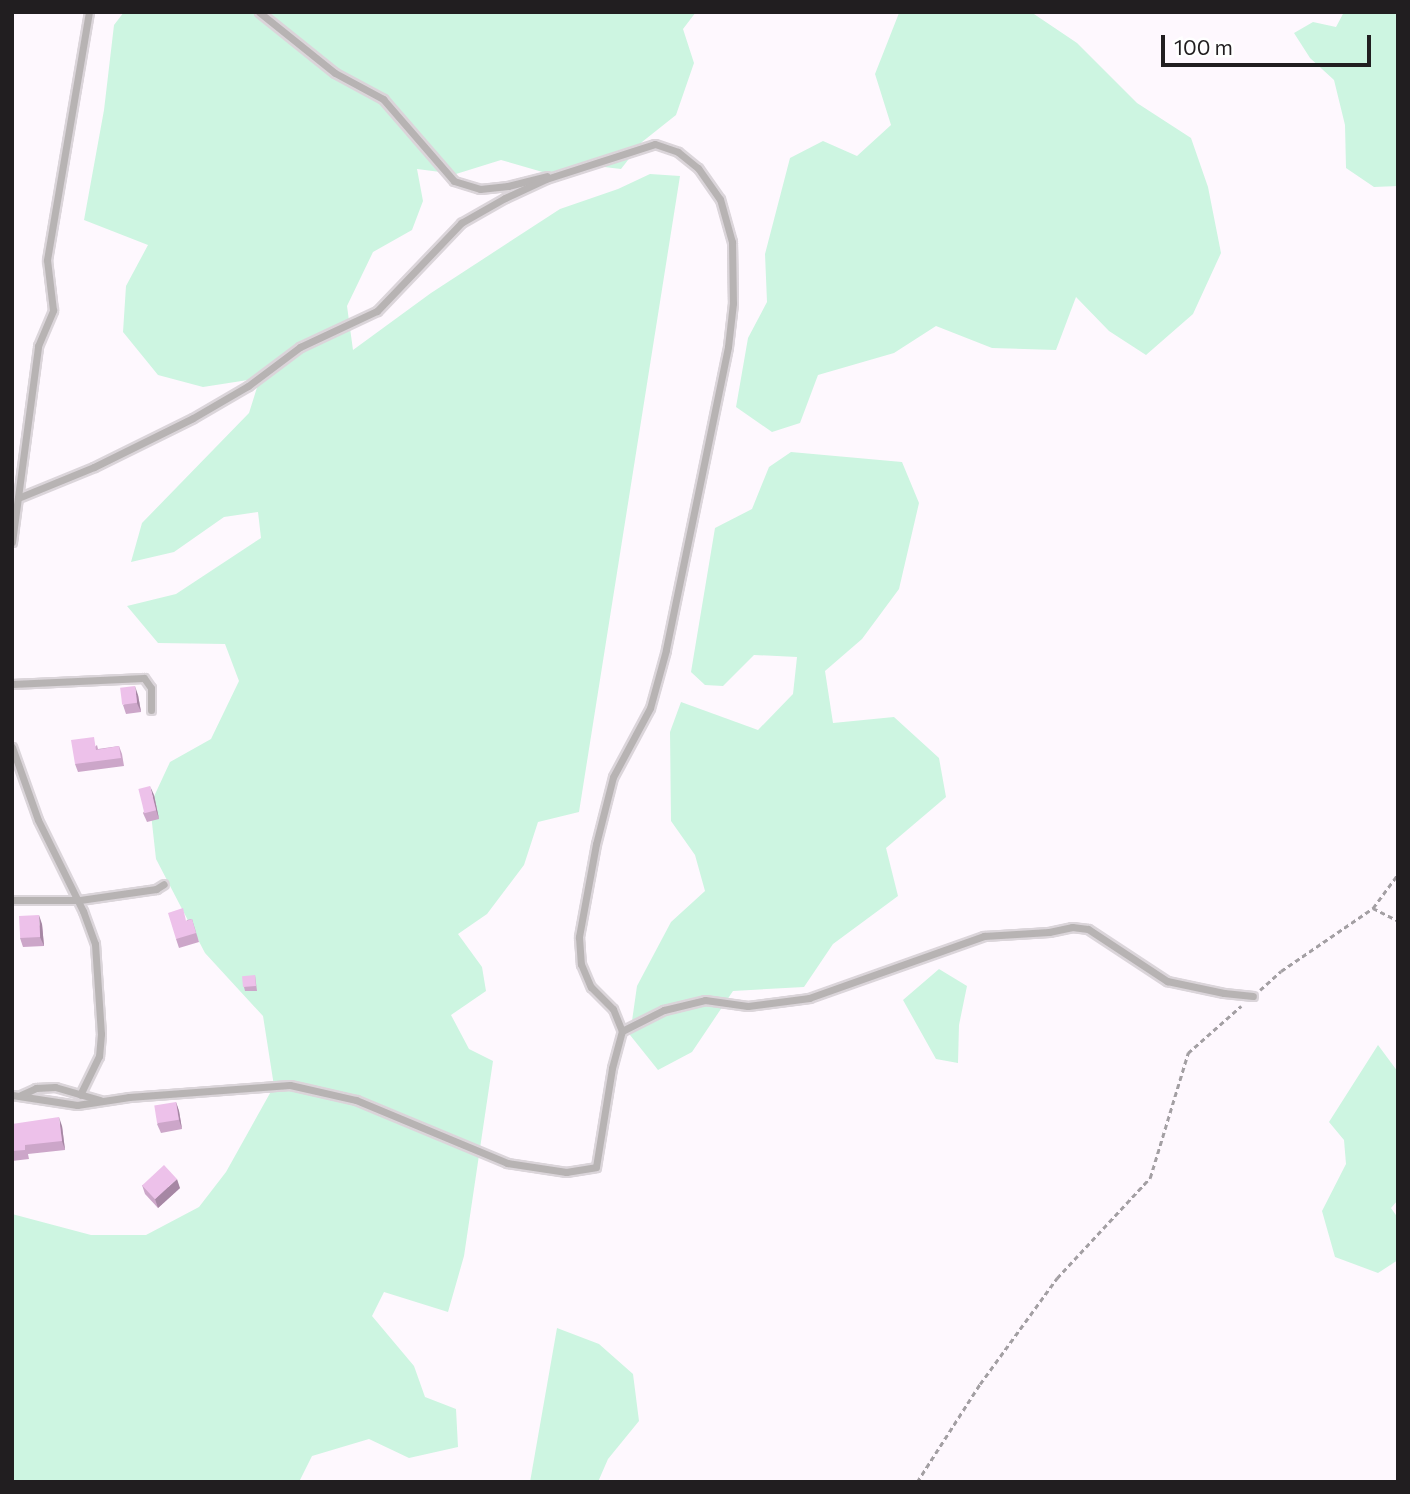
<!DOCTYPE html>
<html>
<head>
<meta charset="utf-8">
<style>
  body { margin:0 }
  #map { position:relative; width:1410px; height:1494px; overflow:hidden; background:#fef8fe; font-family:Commissioner,sans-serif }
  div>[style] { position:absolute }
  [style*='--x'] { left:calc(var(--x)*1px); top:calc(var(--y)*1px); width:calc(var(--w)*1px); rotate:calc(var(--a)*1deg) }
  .green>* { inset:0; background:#cdf5e1 }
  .path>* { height:2.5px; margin-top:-1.25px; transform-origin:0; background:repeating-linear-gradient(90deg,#a39fa3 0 5px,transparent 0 8.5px) }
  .roads { filter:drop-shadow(2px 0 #dbd5da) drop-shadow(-2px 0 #dbd5da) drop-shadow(0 2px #dbd5da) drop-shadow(0 -2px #dbd5da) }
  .lane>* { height:7px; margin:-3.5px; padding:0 3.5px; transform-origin:3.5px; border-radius:3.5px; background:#b7b3b3 }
  .wall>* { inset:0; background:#cca6c9 }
  .shaded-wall>* { inset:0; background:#a687a4 }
  .building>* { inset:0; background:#edc1ea; transform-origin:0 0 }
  span { translate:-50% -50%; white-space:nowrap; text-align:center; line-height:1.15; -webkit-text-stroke:5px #fff; paint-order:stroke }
  .frame { position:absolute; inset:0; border:14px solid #211e20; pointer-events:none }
  .scale { position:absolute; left:1161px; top:35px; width:210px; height:32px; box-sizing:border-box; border:4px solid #211e20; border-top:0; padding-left:9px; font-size:21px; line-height:24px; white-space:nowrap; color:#211e20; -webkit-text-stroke:5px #fff; paint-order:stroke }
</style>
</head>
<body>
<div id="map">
  <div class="green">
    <div style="clip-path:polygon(124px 12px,696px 12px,683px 29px,694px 63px,676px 115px,642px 142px,621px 169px,596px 166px,546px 173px,501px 160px,456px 174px,417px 169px,423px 201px,412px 230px,373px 252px,347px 306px,353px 350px,431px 293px,560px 209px,618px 189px,650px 174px,680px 176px,579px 812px,538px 822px,524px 865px,487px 914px,458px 934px,482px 967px,486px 991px,451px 1015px,469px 1049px,493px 1061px,464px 1256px,448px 1312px,384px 1292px,372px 1316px,414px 1366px,425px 1397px,456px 1409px,458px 1447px,409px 1458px,369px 1439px,312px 1456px,299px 1482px,12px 1482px,12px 1214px,91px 1235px,146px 1235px,199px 1207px,226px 1172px,274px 1086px,263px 1016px,205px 953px,156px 859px,150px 805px,170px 762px,211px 739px,239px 681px,225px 644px,158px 643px,127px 606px,176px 594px,261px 538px,258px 512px,224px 517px,174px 552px,131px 562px,142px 523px,249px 413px,260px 378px,203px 387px,158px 375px,123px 332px,126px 286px,148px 245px,84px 220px,104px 110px,114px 25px)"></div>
    <div style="clip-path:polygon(1031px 12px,1077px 43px,1137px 103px,1191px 138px,1208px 187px,1221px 253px,1193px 314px,1146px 355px,1109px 331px,1076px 297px,1056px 350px,992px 348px,936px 326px,894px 353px,818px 375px,800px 423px,772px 432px,736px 407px,748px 338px,767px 302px,765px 254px,790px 158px,823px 141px,857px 156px,891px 125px,875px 74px,899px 13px)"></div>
    <div style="clip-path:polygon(1344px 12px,1398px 12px,1398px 186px,1374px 187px,1346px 168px,1345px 125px,1334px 80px,1310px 58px,1294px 33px,1313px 22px,1336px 27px)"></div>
    <div style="clip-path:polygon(791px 452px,902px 462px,919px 503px,899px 589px,862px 639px,825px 671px,833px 723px,894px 717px,939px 758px,946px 797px,886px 848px,898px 896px,833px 944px,804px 987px,733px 991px,692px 1052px,658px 1070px,630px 1035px,637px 986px,671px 922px,705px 891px,695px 855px,671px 821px,670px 732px,681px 702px,758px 730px,793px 694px,797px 657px,754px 655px,723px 686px,705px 685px,691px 672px,715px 528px,752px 509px,769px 467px)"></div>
    <div style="clip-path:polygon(939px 969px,967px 986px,959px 1025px,958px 1063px,936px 1059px,903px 1000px)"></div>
    <div style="clip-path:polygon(1378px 1045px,1398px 1072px,1398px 1200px,1391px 1208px,1398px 1218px,1398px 1260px,1378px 1273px,1335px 1257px,1322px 1211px,1346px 1164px,1344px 1140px,1329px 1122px)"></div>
    <div style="clip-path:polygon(557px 1328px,599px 1344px,633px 1374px,639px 1421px,608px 1459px,598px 1482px,530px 1482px)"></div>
  </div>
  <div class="path">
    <div style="--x:1373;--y:908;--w:28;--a:27"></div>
    <div style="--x:1260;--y:990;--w:28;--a:-42"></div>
    <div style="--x:1281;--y:971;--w:112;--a:-34.4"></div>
    <div style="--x:1373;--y:908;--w:42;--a:-53.7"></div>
    <div style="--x:917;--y:1482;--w:117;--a:-57.3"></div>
    <div style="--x:980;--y:1384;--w:131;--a:-54"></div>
    <div style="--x:1057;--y:1278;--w:137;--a:-47.1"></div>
    <div style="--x:1150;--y:1178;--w:131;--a:-73.1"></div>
    <div style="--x:1188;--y:1053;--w:71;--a:-41.6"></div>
  </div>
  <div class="roads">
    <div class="lane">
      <div style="--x:259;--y:12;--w:97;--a:38.8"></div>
      <div style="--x:335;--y:73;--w:55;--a:28.4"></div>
      <div style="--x:383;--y:99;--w:108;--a:49.1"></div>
      <div style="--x:454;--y:181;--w:27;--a:17"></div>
      <div style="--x:480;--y:189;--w:28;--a:-6"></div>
      <div style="--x:508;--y:186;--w:40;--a:-14.4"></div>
      <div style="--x:18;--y:498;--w:82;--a:-22.2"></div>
      <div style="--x:94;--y:467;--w:110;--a:-26.3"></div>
      <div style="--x:193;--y:418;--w:64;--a:-30.2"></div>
      <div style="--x:248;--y:386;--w:65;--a:-36.9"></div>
      <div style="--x:300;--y:347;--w:85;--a:-25.1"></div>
      <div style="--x:377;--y:311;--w:122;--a:-46.3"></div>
      <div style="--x:461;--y:223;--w:51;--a:-29.6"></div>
      <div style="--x:505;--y:198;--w:45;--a:-24.9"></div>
      <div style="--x:546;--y:179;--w:114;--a:-17.8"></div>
      <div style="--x:655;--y:144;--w:24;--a:19"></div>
      <div style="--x:678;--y:152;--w:26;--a:39"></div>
      <div style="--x:698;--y:168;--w:38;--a:55"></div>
      <div style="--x:720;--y:199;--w:45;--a:74.4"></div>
      <div style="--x:732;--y:242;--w:61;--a:89.1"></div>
      <div style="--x:733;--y:303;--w:44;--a:96.5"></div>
      <div style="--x:728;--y:347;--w:309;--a:101.6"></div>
      <div style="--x:666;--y:650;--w:60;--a:105.4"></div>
      <div style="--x:650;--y:708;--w:78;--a:118.2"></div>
      <div style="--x:613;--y:777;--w:69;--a:104.2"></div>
      <div style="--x:596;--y:844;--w:95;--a:100.4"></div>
      <div style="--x:579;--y:937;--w:27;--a:86"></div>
      <div style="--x:581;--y:964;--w:25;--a:67"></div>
      <div style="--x:591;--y:987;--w:31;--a:45"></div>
      <div style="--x:613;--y:1009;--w:24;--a:68"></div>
      <div style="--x:12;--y:542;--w:198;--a:-82.4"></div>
      <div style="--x:38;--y:346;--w:39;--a:-67"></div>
      <div style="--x:53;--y:310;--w:50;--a:-96.8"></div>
      <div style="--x:47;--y:260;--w:252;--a:-80.4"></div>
      <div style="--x:12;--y:684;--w:132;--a:-2.6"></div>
      <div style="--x:144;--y:678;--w:12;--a:55"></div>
      <div style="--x:151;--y:688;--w:22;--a:90"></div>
      <div style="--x:12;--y:747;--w:77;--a:70.4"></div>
      <div style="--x:38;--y:820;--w:102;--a:63.7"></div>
      <div style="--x:83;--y:911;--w:35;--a:70"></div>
      <div style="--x:95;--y:944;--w:90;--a:86.2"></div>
      <div style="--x:101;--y:1034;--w:22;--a:95"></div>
      <div style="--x:99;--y:1056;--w:43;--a:116"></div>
      <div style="--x:12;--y:900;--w:68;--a:0"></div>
      <div style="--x:80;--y:900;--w:77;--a:-8.2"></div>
      <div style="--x:156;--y:889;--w:9;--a:-32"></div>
      <div style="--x:12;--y:1095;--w:66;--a:8.7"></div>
      <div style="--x:77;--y:1105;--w:53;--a:-8.7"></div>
      <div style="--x:129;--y:1097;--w:161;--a:-4.3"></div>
      <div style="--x:290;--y:1085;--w:68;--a:12.8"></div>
      <div style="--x:356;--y:1100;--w:164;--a:22.6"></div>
      <div style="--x:507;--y:1163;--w:60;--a:8.7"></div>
      <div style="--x:566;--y:1172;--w:30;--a:-9"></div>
      <div style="--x:596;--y:1167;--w:100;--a:-80.8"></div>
      <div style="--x:612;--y:1068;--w:38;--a:-75"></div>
      <div style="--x:622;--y:1031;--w:47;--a:-26.6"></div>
      <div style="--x:664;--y:1010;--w:42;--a:-13.7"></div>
      <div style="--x:705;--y:1000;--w:43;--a:7.9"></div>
      <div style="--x:748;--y:1006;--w:62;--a:-7.5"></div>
      <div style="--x:809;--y:998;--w:186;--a:-19.5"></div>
      <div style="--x:984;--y:936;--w:65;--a:-3.5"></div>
      <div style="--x:1049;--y:932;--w:24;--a:-12"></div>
      <div style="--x:1072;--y:927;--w:16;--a:7"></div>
      <div style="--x:1088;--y:929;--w:95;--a:33.4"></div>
      <div style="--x:1167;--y:981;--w:58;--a:11.9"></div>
      <div style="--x:1224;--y:993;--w:29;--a:6"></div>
      <div style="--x:21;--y:1095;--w:17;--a:-25"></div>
      <div style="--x:36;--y:1088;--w:19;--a:-3"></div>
      <div style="--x:55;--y:1087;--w:47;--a:16.1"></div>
    </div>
  </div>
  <div class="wall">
    <div style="clip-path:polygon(138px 695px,141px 712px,126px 714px,123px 705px)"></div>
    <div style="clip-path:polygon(97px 745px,98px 749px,119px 746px,122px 754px,124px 766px,78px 772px,75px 764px)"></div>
    <div style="clip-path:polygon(154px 795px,159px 819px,147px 822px,143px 813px)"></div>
    <div style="clip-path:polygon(192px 919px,199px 942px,179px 948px,176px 939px,187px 920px)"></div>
    <div style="clip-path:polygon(42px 924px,44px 946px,23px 947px,20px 938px)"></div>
    <div style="clip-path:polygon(255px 975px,257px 991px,245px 991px,244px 987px)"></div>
    <div style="clip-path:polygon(176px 1102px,179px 1111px,182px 1129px,161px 1133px,157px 1124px)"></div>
    <div style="clip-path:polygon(12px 1124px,62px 1126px,65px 1150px,28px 1154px,29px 1159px,12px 1161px)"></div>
    <div style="clip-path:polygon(142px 1185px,180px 1188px,158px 1208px,145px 1194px)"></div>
  </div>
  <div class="shaded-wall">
    <div style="clip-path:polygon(135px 686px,138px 695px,141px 712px,137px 703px)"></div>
    <div style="clip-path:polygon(150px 786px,154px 795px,159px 819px,156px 810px)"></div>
    <div style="clip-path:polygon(39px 915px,42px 924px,44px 946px,40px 937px)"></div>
    <div style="clip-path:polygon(176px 1102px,179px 1111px,182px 1129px,179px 1120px)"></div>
    <div style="clip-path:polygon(59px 1117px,62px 1126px,65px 1150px,62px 1141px)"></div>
    <div style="clip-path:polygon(177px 1179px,180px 1188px,158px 1208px,155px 1199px)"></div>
  </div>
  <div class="building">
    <div style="left:135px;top:686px;width:17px;height:15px;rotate:83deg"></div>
    <div style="clip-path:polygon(94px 737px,96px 750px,119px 746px,121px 758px,75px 764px,71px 740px)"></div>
    <div style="left:150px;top:786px;width:25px;height:12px;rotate:76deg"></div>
    <div style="clip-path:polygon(183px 908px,186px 921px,192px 919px,196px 933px,176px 939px,168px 913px)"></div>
    <div style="left:39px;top:915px;width:22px;height:20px;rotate:87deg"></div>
    <div style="left:255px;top:975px;width:11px;height:13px;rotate:85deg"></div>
    <div style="left:176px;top:1102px;width:18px;height:22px;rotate:81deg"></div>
    <div style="clip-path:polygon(59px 1117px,62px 1141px,25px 1145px,25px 1150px,12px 1151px,12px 1124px)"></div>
    <div style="left:164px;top:1165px;width:19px;height:30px;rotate:47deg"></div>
  </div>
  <div class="frame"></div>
  <div class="scale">100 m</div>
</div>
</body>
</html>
